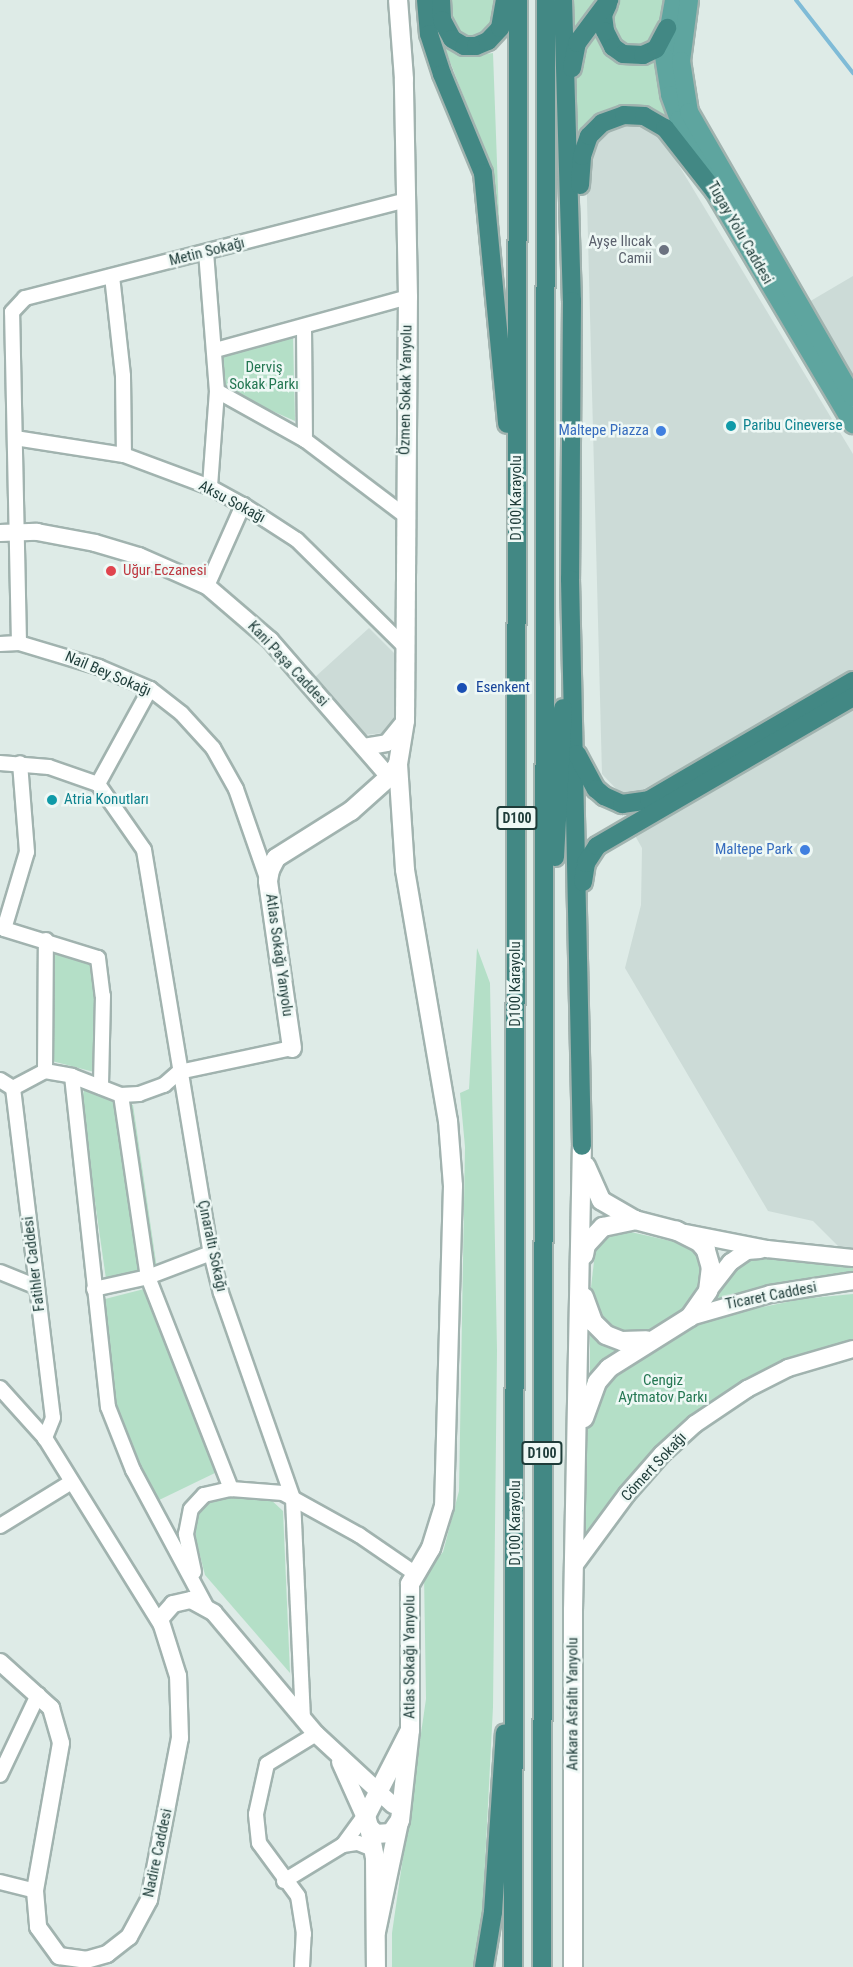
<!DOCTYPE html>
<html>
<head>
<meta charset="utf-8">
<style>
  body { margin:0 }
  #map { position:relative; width:853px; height:1967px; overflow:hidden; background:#deebe7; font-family:"Roboto Condensed",sans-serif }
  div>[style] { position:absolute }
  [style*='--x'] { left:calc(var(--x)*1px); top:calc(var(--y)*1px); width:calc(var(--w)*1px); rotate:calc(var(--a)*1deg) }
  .built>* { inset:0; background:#ccdbd7 }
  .green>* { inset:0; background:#b4dfc7 }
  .stream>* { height:4px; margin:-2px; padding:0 2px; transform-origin:2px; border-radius:2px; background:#7fbbd7 }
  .roads { filter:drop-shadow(2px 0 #a1b3af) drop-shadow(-2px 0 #a1b3af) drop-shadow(0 2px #a1b3af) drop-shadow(0 -2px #a1b3af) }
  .minor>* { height:14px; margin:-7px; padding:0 7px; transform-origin:7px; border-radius:7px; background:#fff }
  .tertiary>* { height:16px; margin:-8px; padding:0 8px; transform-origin:8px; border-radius:8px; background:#fff }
  .secondary>* { height:18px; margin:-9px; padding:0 9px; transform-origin:9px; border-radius:9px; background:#fff }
  .primary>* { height:18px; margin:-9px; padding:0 9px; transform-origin:9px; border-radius:9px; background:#5ea59f }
  .trunk>* { height:18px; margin:-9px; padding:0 9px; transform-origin:9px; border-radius:9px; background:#428884 }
  .dots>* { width:16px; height:16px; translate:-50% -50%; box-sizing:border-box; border:3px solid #eef8f5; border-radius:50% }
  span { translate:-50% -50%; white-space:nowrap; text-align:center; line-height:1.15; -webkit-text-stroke:5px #eef8f5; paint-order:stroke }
  .shield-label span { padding:2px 4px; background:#eef8f5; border:2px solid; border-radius:4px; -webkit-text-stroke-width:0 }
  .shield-label { font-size:14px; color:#1e3c39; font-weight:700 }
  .street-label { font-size:15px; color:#1e3c39 }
  .worship-label { font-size:15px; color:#5b616d }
  .right { translate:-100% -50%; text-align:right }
  .park-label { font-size:15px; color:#247752 }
  .culture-label { font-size:15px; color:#0d838f }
  .left { translate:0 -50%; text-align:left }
  .shop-label { font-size:15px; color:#366cbe }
  .health-label { font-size:15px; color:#be3a42 }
  .transit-label { font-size:15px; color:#164399 }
</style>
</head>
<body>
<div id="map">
  <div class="built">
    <div style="clip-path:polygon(621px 121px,638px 121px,663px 139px,853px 454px,853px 676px,642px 790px,620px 793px,602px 774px,586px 162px,594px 142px)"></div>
    <div style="clip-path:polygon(853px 276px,853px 389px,802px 306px)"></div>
    <div style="clip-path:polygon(369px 628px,398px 657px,399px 717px,385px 733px,362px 735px,314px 678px)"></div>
    <div style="clip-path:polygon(853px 708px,853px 1261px,813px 1221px,768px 1211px,625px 968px,641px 905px,642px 848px,633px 832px)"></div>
  </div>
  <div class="green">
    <div style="clip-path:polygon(451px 0,495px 0,493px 25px,485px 34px,463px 37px,452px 23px)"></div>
    <div style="clip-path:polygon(572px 0,596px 0,572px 46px)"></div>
    <div style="clip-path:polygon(617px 0,665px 0,658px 36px,647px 46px,627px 48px,612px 33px,611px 14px)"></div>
    <div style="clip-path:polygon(598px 20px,599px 35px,658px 57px,673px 124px,645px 109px,584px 132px,574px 131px,576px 73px,584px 44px)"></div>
    <div style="clip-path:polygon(442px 41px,455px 52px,470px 56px,493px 53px,500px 245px,482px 144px)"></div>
    <div style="clip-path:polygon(293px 337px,295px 421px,224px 390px,220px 357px)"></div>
    <div style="clip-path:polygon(477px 948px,490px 983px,497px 1350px,493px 1707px,481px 1941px,477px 1967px,392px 1967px,392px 1933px,426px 1699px,424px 1574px,443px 1552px,459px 1491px,465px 1147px,460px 1093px,469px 1089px)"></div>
    <div style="clip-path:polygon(50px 949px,95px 962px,94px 1072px,48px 1060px)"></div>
    <div style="clip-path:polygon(84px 1090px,133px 1105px,157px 1269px,106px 1279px,81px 1103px)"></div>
    <div style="clip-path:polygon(622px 1230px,684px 1244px,694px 1250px,704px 1267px,703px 1282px,688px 1306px,649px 1333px,627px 1336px,602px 1327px,590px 1296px,596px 1244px)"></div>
    <div style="clip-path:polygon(761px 1256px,853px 1263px,853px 1275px,711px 1303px,722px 1281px,749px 1258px)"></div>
    <div style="clip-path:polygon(148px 1288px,217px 1472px,155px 1502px,116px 1408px,105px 1299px)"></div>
    <div style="clip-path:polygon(853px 1294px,853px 1348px,822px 1354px,704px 1418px,574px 1566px,577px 1440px,605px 1375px,651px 1340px,729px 1314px,801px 1299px)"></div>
    <div style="clip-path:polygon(590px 1331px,604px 1344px,619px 1350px,590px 1379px)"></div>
    <div style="clip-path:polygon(232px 1496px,269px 1498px,283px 1511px,290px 1673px,205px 1575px,196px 1540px,196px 1516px,207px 1504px)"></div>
  </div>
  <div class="stream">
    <div style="--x:796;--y:0;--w:93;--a:52"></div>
  </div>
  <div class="roads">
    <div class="minor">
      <div style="--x:206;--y:252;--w:139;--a:85.5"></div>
      <div style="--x:217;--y:391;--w:96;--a:94.2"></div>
      <div style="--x:112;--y:276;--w:101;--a:83.7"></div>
      <div style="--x:123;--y:376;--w:79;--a:89.3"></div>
      <div style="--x:304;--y:328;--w:112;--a:89.5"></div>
      <div style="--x:216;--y:350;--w:199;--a:-15.4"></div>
      <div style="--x:217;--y:391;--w:101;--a:29.1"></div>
      <div style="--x:305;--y:440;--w:124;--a:37.1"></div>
      <div style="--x:15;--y:438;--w:110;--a:8.9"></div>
      <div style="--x:124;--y:455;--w:92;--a:20.4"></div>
      <div style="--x:210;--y:487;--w:38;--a:29"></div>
      <div style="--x:243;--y:505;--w:64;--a:32.9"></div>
      <div style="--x:297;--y:540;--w:153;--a:44.7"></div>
      <div style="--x:207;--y:586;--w:89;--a:-66"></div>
      <div style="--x:0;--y:644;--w:19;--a:-3"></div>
      <div style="--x:150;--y:689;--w:108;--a:118.7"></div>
      <div style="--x:98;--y:784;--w:80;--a:55.1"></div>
      <div style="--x:144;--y:850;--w:409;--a:80.6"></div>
      <div style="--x:211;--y:1253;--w:41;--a:76"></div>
      <div style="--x:221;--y:1293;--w:218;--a:70.7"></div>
      <div style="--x:293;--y:1499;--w:217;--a:87.4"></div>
      <div style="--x:0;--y:763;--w:49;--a:4.7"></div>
      <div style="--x:49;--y:767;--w:52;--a:19.1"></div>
      <div style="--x:268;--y:881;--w:97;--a:-109.2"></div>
      <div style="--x:236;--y:789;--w:47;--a:-119.3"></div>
      <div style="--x:213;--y:748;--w:47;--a:-132.4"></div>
      <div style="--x:181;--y:713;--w:39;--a:-142"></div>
      <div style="--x:150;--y:689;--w:56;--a:-156.7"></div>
      <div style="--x:99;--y:667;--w:84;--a:-163.3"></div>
      <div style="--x:19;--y:643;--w:331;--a:-91.2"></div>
      <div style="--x:12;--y:312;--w:19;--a:-47"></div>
      <div style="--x:25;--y:298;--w:393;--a:-14.4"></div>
      <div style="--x:4;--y:929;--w:98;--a:17.1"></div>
      <div style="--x:98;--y:958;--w:38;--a:83"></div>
      <div style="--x:103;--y:996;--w:91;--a:91.3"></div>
      <div style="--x:4;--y:929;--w:80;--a:-73.4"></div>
      <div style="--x:27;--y:852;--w:89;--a:-94.5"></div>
      <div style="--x:45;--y:1071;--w:131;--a:-89.6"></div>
      <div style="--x:72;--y:1076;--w:53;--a:21.2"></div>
      <div style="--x:121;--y:1095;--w:18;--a:-3"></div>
      <div style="--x:139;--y:1094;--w:27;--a:-20"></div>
      <div style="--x:164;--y:1085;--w:20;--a:-41"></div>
      <div style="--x:179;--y:1072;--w:116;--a:-12"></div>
      <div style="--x:0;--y:1080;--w:15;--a:32"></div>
      <div style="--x:13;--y:1088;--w:36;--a:-28"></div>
      <div style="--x:45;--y:1071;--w:27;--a:10"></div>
      <div style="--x:72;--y:1076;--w:333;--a:83.8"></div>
      <div style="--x:108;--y:1407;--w:68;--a:68.4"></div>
      <div style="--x:133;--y:1470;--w:154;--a:61.8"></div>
      <div style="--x:13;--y:1088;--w:332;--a:83.1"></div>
      <div style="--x:53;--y:1418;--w:22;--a:112"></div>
      <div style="--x:121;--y:1095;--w:184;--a:81.6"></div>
      <div style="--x:148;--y:1277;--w:228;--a:68.6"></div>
      <div style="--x:0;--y:1272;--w:40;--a:22"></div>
      <div style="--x:94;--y:1289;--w:55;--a:-12.5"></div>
      <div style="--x:148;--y:1277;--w:67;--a:-20.9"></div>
      <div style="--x:0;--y:1388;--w:67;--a:48"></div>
      <div style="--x:45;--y:1438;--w:224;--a:58.2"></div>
      <div style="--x:0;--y:1526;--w:82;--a:-31.6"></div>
      <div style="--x:194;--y:1572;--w:39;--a:-102"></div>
      <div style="--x:186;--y:1534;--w:25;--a:-79"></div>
      <div style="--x:191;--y:1509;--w:19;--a:-47"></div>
      <div style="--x:204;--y:1495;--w:28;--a:-13"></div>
      <div style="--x:231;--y:1489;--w:52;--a:4.4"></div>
      <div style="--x:283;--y:1493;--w:87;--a:28.9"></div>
      <div style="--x:359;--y:1535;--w:62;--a:34.5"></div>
      <div style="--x:0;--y:1775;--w:89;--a:-64.6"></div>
      <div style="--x:343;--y:1845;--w:46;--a:-53.9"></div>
      <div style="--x:284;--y:1881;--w:69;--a:-31.4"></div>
      <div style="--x:343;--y:1845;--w:15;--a:-8"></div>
      <div style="--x:358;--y:1843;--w:16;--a:22"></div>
      <div style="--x:0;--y:1882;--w:36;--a:14"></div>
      <div style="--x:302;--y:1967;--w:33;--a:-87"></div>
      <div style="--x:304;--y:1934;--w:38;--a:-99"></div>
      <div style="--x:298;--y:1896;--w:66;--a:-126.3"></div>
      <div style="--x:259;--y:1843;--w:29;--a:-96"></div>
      <div style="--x:256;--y:1814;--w:51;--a:-77.6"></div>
      <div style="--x:267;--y:1764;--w:57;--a:-31.5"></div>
    </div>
    <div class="tertiary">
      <div style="--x:0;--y:533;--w:37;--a:-2"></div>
      <div style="--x:37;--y:532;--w:59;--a:10.7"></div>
      <div style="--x:95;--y:543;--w:46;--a:16.5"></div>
      <div style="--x:139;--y:556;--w:74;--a:23.8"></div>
      <div style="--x:207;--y:586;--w:83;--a:40.6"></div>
      <div style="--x:270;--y:640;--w:181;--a:49"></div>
      <div style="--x:364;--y:747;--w:23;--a:-10"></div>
      <div style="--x:387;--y:743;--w:28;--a:-51"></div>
      <div style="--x:686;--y:1233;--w:83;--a:11.2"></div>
      <div style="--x:767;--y:1249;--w:86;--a:6"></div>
      <div style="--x:708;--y:1291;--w:37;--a:-52"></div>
      <div style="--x:731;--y:1262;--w:19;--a:-35"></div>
      <div style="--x:747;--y:1251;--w:13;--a:-4"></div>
      <div style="--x:690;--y:1317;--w:83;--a:-16"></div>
      <div style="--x:770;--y:1294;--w:84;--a:-8.9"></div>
      <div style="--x:574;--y:1566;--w:89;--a:-53.6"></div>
      <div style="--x:627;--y:1494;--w:53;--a:-48.8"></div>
      <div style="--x:662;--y:1454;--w:45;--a:-42.3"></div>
      <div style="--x:695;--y:1424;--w:63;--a:-33.9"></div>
      <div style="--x:747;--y:1389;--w:46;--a:-27.1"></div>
      <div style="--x:788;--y:1368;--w:68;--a:-16.3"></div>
      <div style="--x:0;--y:1662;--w:69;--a:42"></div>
      <div style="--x:51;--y:1708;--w:36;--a:74"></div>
      <div style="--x:61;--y:1743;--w:150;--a:100"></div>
      <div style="--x:35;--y:1891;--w:36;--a:85"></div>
      <div style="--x:38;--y:1927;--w:36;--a:54"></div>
      <div style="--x:59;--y:1956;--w:27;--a:8"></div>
      <div style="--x:86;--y:1960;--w:22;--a:-16"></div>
      <div style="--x:107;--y:1954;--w:28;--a:-38"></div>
      <div style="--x:129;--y:1937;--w:42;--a:-61.6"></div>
      <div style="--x:149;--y:1900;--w:165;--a:-79.2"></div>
      <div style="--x:180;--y:1738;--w:62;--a:-91.8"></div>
      <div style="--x:178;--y:1676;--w:60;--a:-107.5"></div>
      <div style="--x:160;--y:1619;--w:20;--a:-49"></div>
      <div style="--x:173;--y:1604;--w:18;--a:-13"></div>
      <div style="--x:191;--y:1600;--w:26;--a:29"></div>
      <div style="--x:214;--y:1613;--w:158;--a:49.9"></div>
      <div style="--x:316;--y:1734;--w:105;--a:42.7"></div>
      <div style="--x:340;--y:1762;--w:66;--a:65.8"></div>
    </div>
    <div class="secondary">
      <div style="--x:398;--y:764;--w:106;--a:86.2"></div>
      <div style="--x:405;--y:870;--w:255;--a:80.3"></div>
      <div style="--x:448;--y:1121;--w:65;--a:85.6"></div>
      <div style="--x:453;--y:1186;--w:320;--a:91.6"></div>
      <div style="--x:444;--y:1506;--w:44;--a:107.2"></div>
      <div style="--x:431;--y:1548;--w:42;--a:120.3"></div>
      <div style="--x:410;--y:1584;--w:146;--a:90"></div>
      <div style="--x:410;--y:1730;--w:91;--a:96.3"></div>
      <div style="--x:400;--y:1820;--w:16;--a:125"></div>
      <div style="--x:391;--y:1833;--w:15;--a:176"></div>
      <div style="--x:376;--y:1834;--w:10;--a:-135"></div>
      <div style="--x:369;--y:1827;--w:11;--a:-105"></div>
      <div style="--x:366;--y:1816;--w:97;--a:-62.9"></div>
      <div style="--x:292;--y:1048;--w:169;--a:-98.2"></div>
      <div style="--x:268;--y:881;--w:11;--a:-80"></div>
      <div style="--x:270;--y:870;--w:13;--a:-63"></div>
      <div style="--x:276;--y:858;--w:89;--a:-32.1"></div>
      <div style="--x:351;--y:811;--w:51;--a:-41.8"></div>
      <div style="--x:389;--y:777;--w:16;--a:-55"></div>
      <div style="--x:398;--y:764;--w:44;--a:-80.8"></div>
      <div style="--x:405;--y:721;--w:424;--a:-89.6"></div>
      <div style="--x:408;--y:297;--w:218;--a:-91.1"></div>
      <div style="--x:404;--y:79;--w:79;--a:-94.3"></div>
      <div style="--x:584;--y:1255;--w:10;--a:-79"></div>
      <div style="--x:586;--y:1245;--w:25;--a:-47"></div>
      <div style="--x:603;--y:1227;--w:33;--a:-12"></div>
      <div style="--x:584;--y:1297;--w:27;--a:70"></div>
      <div style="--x:593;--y:1322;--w:18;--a:45"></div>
      <div style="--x:606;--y:1335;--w:17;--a:21"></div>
      <div style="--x:622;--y:1341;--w:24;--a:-2"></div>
      <div style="--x:584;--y:1418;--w:38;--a:-70"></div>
      <div style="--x:597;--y:1382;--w:18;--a:-49"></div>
      <div style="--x:609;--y:1368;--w:96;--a:-32.2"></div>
      <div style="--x:690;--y:1317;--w:32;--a:-55"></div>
      <div style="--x:708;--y:1291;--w:23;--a:-83"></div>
      <div style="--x:711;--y:1268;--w:19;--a:-106"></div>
      <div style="--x:706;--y:1250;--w:11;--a:-131"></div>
      <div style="--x:699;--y:1242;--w:25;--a:-153"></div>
      <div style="--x:677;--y:1231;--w:43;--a:-165.3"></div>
      <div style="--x:635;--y:1220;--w:39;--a:-150"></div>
      <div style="--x:601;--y:1200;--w:37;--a:-114"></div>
      <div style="--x:369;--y:1827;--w:32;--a:79"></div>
      <div style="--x:375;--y:1858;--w:109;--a:89.5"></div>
      <div style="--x:376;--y:1932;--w:112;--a:-78.2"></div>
      <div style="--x:573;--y:1967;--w:357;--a:-90"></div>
      <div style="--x:573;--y:1610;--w:464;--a:-88.9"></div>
    </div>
    <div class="primary">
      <div style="--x:674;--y:0;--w:57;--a:100.1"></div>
      <div style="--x:664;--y:56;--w:39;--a:81"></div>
      <div style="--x:670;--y:95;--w:27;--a:70"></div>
      <div style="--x:679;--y:120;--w:80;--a:63.4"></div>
      <div style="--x:715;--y:192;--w:270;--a:59.3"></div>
      <div style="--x:689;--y:0;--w:62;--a:97.5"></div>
      <div style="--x:681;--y:61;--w:52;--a:81.1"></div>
      <div style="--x:689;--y:112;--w:329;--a:60.1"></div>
    </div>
    <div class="trunk">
      <div style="--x:426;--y:0;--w:34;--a:85"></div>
      <div style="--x:429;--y:34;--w:42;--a:72"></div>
      <div style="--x:442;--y:74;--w:107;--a:67.5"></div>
      <div style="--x:483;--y:173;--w:252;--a:84.5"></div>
      <div style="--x:441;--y:0;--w:20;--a:87"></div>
      <div style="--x:442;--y:20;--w:21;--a:62"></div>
      <div style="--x:452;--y:39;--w:14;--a:30"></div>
      <div style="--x:464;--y:46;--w:12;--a:0"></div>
      <div style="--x:476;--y:46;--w:13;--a:-23"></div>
      <div style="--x:488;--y:41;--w:18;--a:-47"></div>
      <div style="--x:500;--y:28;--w:28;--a:-80"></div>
      <div style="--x:563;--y:0;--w:301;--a:88.3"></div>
      <div style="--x:572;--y:301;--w:278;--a:90.4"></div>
      <div style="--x:570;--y:579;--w:567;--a:88.79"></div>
      <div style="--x:608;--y:4;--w:12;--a:114"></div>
      <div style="--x:603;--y:15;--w:16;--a:83"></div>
      <div style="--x:605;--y:31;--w:18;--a:63"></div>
      <div style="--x:613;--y:47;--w:12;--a:35"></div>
      <div style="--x:623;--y:54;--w:20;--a:3"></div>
      <div style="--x:643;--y:55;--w:14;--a:-25"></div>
      <div style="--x:656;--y:49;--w:24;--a:-62"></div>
      <div style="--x:572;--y:68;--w:25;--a:-79"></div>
      <div style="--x:577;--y:43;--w:54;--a:-53.3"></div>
      <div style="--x:580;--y:185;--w:29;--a:-86"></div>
      <div style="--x:582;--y:156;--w:21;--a:-71"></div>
      <div style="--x:589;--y:136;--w:18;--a:-45"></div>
      <div style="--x:602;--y:123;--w:23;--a:-20"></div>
      <div style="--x:624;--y:115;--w:20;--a:3"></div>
      <div style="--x:644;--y:116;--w:24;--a:30"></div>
      <div style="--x:665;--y:128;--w:81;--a:52"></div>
      <div style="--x:577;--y:754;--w:40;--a:62"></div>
      <div style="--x:596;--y:789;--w:11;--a:41"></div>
      <div style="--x:604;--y:796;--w:20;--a:24"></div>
      <div style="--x:622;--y:804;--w:27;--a:-8"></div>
      <div style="--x:649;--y:800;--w:236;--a:-30.3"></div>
      <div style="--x:555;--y:857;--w:149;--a:-86.9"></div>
      <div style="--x:583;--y:882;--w:19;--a:-81"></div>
      <div style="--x:586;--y:863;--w:20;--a:-57"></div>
      <div style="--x:597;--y:846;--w:296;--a:-30.2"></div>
      <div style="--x:484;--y:1967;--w:56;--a:-80.7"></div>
      <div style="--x:493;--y:1912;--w:179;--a:-86.2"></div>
      <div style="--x:513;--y:1967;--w:1967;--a:-89.85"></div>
      <div style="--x:542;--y:1967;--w:1967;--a:-89.88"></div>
    </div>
  </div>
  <div class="dots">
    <div style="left:664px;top:250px;background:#6b7280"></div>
    <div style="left:731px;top:426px;background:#0f9aa8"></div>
    <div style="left:661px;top:431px;background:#3f7fe0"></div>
    <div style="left:111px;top:571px;background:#e0444e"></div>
    <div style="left:462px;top:688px;background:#1a4fb4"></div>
    <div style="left:52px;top:800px;background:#0f9aa8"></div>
    <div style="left:805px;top:850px;background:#3f7fe0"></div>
  </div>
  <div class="shield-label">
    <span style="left:517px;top:818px">D100</span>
    <span style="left:542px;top:1453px">D100</span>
  </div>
  <div class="street-label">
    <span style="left:740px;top:233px;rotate:60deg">Tugay Yolu Caddesi</span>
    <span style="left:207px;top:252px;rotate:-14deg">Metin Sokağı</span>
    <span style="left:406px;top:390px;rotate:-89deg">Özmen Sokak Yanyolu</span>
    <span style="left:517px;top:498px;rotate:-90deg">D100 Karayolu</span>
    <span style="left:232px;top:502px;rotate:28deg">Aksu Sokağı</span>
    <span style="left:288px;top:664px;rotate:47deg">Kani Paşa Caddesi</span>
    <span style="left:108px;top:674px;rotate:23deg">Nail Bey Sokağı</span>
    <span style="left:279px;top:955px;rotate:82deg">Atlas Sokağı Yanyolu</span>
    <span style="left:516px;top:984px;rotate:-90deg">D100 Karayolu</span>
    <span style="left:212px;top:1246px;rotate:78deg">Çınaraltı Sokağı</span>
    <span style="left:34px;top:1264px;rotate:-97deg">Fatihler Caddesi</span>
    <span style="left:771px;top:1296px;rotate:-11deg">Ticaret Caddesi</span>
    <span style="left:654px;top:1467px;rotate:-47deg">Cömert Sokağı</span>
    <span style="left:516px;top:1523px;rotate:-90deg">D100 Karayolu</span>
    <span style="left:410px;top:1657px;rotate:-90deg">Atlas Sokağı Yanyolu</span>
    <span style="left:573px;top:1704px;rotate:-90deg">Ankara Asfaltı Yanyolu</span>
    <span style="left:158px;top:1853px;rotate:-78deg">Nadire Caddesi</span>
  </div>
  <div class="worship-label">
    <span class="right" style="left:652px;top:250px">Ayşe Ilıcak<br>Camii</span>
  </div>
  <div class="park-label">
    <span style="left:264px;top:376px">Derviş<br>Sokak Parkı</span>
    <span style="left:663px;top:1389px">Cengiz<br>Aytmatov Parkı</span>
  </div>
  <div class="culture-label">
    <span class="left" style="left:743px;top:426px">Paribu Cineverse</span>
    <span class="left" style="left:64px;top:800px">Atria Konutları</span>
  </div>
  <div class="shop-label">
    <span class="right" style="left:649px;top:431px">Maltepe Piazza</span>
    <span class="right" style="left:793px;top:850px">Maltepe Park</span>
  </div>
  <div class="health-label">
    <span class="left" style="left:123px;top:571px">Uğur Eczanesi</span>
  </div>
  <div class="transit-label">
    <span class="left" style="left:476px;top:688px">Esenkent</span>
  </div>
</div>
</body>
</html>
